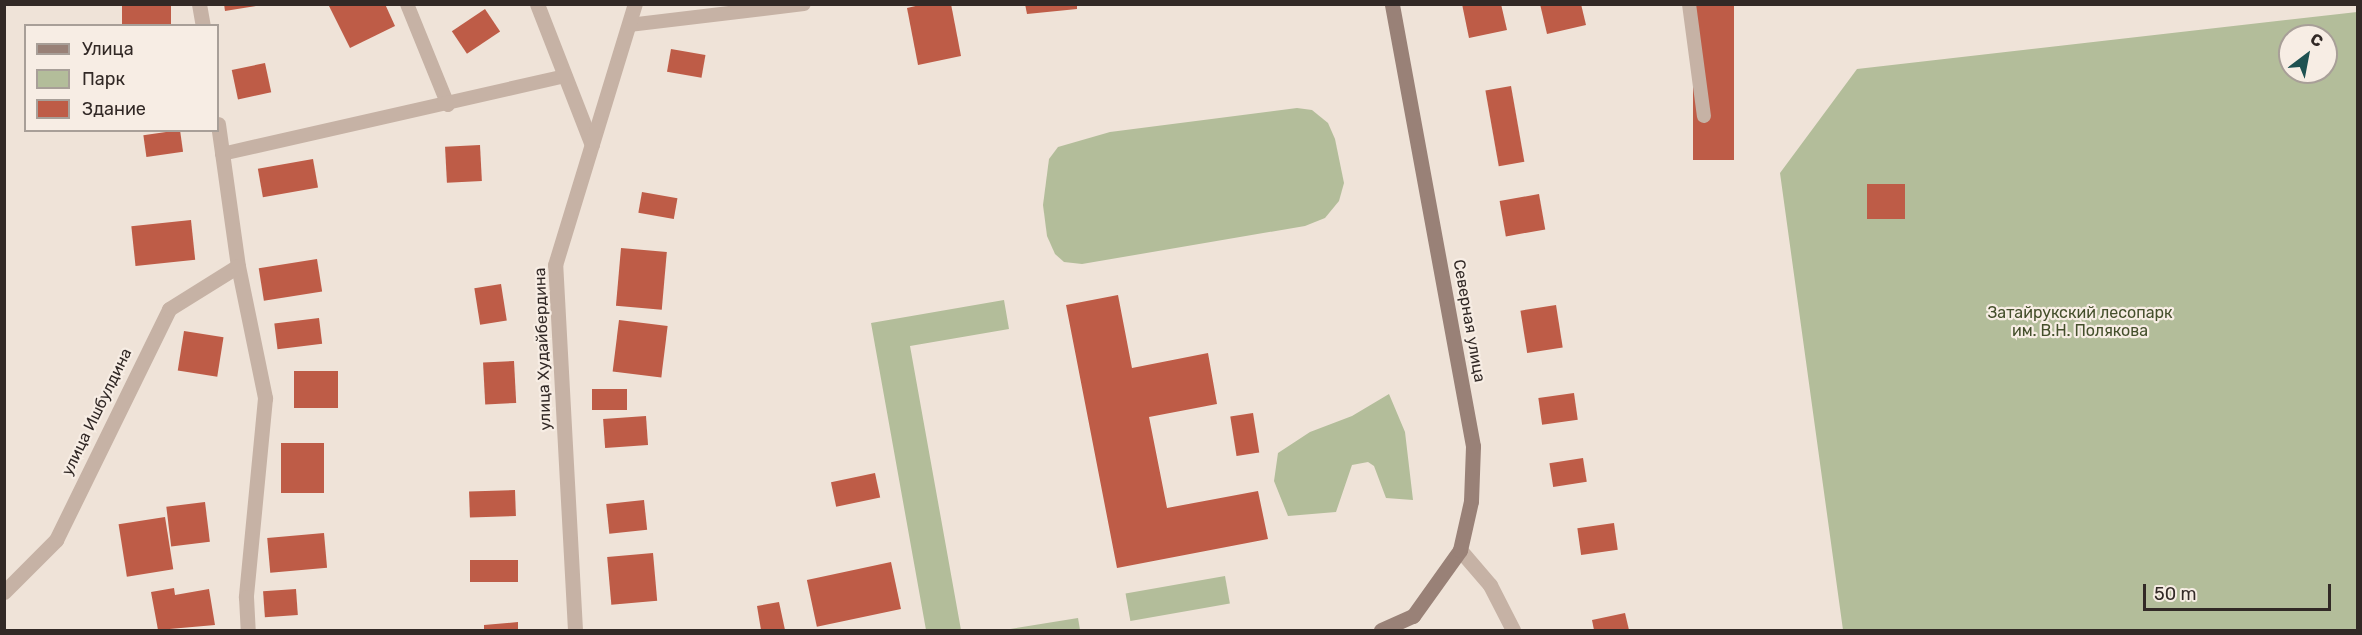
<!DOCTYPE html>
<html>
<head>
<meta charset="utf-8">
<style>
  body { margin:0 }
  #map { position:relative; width:2362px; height:635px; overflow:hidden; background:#efe3d8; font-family:Rubik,sans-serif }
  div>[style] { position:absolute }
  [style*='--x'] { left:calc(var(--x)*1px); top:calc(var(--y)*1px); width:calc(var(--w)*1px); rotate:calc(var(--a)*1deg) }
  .green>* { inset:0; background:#b3bd9a; transform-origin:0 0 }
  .building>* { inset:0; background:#be5c47; transform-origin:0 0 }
  .service>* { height:14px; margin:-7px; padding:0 7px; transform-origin:7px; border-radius:7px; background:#c6b2a5 }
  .minor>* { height:15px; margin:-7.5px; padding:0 7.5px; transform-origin:7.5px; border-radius:7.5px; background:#c6b2a5 }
  .secondary>* { height:15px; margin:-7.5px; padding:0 7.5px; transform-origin:7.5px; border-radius:7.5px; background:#998177 }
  span { translate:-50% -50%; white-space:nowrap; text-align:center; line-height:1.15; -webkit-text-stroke:4.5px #f7ede4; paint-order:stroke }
  .park-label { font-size:16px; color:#444f2b }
  .street-label { font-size:16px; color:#322926 }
  .frame { position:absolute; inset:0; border:6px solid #322926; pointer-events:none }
  .legend { position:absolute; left:24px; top:24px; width:195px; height:108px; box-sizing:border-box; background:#f7ede4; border:2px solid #a89f98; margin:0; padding:8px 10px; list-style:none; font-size:18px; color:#322926 }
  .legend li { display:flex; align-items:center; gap:12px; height:30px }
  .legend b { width:30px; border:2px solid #a89f98 }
  .north { position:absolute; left:2278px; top:24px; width:60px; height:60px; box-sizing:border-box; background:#f7ede4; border:2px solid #a89f98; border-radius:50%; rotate:32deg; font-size:16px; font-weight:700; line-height:24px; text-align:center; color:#322926 }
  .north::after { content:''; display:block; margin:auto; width:21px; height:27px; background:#1e5151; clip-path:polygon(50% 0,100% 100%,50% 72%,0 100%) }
  .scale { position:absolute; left:2143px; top:584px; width:188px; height:27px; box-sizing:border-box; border:3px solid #322926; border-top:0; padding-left:8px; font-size:18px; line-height:21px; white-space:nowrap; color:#322926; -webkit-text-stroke:4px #f7ede4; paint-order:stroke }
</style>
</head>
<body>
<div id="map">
  <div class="green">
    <div style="clip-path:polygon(evenodd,2357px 12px,2357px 630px,1843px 630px,1780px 173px,1857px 69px,2357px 12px,2290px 36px,2326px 36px,2326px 72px,2290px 72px,2290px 36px)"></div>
    <div style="clip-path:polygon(1297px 108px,1312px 110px,1328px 123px,1335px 139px,1344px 183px,1339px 201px,1325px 218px,1305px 226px,1082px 264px,1064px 262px,1055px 254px,1047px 236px,1043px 205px,1049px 159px,1058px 147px,1110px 132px)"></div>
    <div style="clip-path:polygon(1004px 300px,1009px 329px,910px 346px,961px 630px,926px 630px,871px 323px)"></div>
    <div style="clip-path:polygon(1389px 394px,1405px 432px,1413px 500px,1386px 498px,1374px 466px,1368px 462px,1352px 465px,1336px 512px,1288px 516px,1274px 481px,1278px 453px,1310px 432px,1352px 416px)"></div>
    <div style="left:1225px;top:576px;width:28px;height:101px;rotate:80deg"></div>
    <div style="clip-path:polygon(1078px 618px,1080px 630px,1004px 630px)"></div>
  </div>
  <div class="building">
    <div style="left:122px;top:4px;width:49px;height:22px"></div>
    <div style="clip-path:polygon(224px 4px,256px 4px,256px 6px,225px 11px)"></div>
    <div style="clip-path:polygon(328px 4px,385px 4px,395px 26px,350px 48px)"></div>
    <div style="clip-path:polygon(924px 4px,951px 4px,961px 56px,918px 65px,907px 8px)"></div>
    <div style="clip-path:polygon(1025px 4px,1077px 4px,1077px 9px,1027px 14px)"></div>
    <div style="clip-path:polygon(1462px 4px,1501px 4px,1507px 30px,1469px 38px)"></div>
    <div style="clip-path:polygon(1540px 4px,1581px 4px,1586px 25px,1547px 34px)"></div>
    <div style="left:1693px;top:4px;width:41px;height:156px"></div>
    <div style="left:485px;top:9px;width:27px;height:40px;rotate:56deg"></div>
    <div style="left:671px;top:49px;width:35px;height:23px;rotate:10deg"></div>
    <div style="left:265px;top:63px;width:30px;height:34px;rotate:78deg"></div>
    <div style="left:1511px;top:86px;width:77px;height:26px;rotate:80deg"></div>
    <div style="left:180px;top:130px;width:22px;height:37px;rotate:82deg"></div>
    <div style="left:480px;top:145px;width:36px;height:35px;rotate:87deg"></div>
    <div style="left:313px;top:159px;width:29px;height:56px;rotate:80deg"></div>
    <div style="left:1867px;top:184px;width:38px;height:35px"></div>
    <div style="left:642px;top:192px;width:36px;height:21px;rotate:10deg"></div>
    <div style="left:1539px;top:194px;width:36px;height:40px;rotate:80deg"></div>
    <div style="left:191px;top:220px;width:40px;height:60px;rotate:84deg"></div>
    <div style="left:621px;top:248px;width:46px;height:58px;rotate:5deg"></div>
    <div style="left:317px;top:259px;width:33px;height:59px;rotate:81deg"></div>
    <div style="left:501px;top:284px;width:37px;height:27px;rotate:81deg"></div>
    <div style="clip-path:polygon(1118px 295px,1132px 368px,1208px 353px,1217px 404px,1149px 417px,1167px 508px,1258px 491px,1268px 539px,1117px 568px,1066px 305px)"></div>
    <div style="left:1556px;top:305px;width:43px;height:36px;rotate:81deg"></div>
    <div style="left:319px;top:318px;width:26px;height:45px;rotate:83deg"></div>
    <div style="left:619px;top:320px;width:49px;height:52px;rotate:7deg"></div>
    <div style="left:184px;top:331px;width:40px;height:40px;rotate:9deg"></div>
    <div style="left:514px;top:361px;width:42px;height:31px;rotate:87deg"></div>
    <div style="left:294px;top:371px;width:44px;height:37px"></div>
    <div style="left:592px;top:389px;width:35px;height:21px"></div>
    <div style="left:1574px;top:393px;width:27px;height:36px;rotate:82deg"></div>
    <div style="left:1253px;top:413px;width:40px;height:23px;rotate:81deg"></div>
    <div style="left:646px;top:416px;width:29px;height:43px;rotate:86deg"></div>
    <div style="left:281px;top:443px;width:43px;height:50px"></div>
    <div style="left:1583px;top:458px;width:24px;height:34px;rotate:81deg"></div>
    <div style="left:875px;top:473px;width:25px;height:45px;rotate:78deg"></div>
    <div style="left:515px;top:490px;width:26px;height:46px;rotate:88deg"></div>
    <div style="left:644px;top:500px;width:30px;height:38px;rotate:84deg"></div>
    <div style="left:205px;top:502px;width:40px;height:39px;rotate:83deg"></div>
    <div style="left:165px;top:517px;width:53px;height:47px;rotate:81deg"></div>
    <div style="left:1614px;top:523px;width:27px;height:37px;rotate:82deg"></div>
    <div style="left:324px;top:533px;width:35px;height:57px;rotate:85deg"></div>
    <div style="left:653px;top:553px;width:48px;height:46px;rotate:85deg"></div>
    <div style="left:470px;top:560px;width:48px;height:22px"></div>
    <div style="left:891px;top:562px;width:48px;height:86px;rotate:78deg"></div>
    <div style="clip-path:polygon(174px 588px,175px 595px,209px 589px,215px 625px,158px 630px,151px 592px)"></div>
    <div style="left:296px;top:589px;width:26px;height:33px;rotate:86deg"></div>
    <div style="clip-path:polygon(779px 602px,785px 630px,761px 630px,757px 606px)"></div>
    <div style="clip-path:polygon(1625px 613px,1629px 630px,1594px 630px,1592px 620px)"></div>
    <div style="clip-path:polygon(518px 622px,518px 630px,484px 630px,484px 625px)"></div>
  </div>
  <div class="service">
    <div style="--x:407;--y:4;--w:109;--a:67.9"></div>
    <div style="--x:1689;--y:4;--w:113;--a:82.4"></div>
    <div style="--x:629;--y:25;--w:176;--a:-6.8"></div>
    <div style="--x:222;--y:154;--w:352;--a:-12.8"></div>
  </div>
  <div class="minor">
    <div style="--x:199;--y:4;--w:22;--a:80"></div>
    <div style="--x:537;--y:4;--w:151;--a:68.7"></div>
    <div style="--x:218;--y:124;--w:143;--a:82"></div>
    <div style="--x:238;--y:266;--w:135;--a:78.4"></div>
    <div style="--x:265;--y:398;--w:200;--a:95.5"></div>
    <div style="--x:246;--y:597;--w:33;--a:87"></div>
    <div style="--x:1460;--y:550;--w:46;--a:49.4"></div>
    <div style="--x:1490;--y:585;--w:51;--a:62.9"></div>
    <div style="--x:4;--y:592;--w:74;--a:-45"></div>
    <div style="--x:56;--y:540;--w:257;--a:-63.9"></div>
    <div style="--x:169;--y:309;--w:81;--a:-31.9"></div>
    <div style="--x:575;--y:630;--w:366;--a:-93.1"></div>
    <div style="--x:555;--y:265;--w:273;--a:-73"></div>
  </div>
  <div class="secondary">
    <div style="--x:1381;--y:630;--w:35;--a:-24"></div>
    <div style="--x:1413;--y:616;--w:81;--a:-54.5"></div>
    <div style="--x:1460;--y:550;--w:50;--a:-77.3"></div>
    <div style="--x:1471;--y:501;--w:55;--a:-87.9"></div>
    <div style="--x:1473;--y:446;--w:449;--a:-100.4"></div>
  </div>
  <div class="park-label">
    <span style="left:2080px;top:322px">Затайрукский лесопарк<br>им. В.Н. Полякова</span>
  </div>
  <div class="street-label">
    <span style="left:1469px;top:321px;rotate:80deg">Северная улица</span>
    <span style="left:543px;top:349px;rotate:-92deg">улица Худайбердина</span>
    <span style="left:97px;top:412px;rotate:-64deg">улица Ишбулдина</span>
  </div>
  <div class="frame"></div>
  <ul class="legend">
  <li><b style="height:8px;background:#998177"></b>Улица</li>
  <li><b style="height:16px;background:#b3bd9a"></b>Парк</li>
  <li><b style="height:16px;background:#be5c47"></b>Здание</li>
  </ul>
  <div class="north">С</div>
  <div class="scale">50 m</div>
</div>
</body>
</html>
